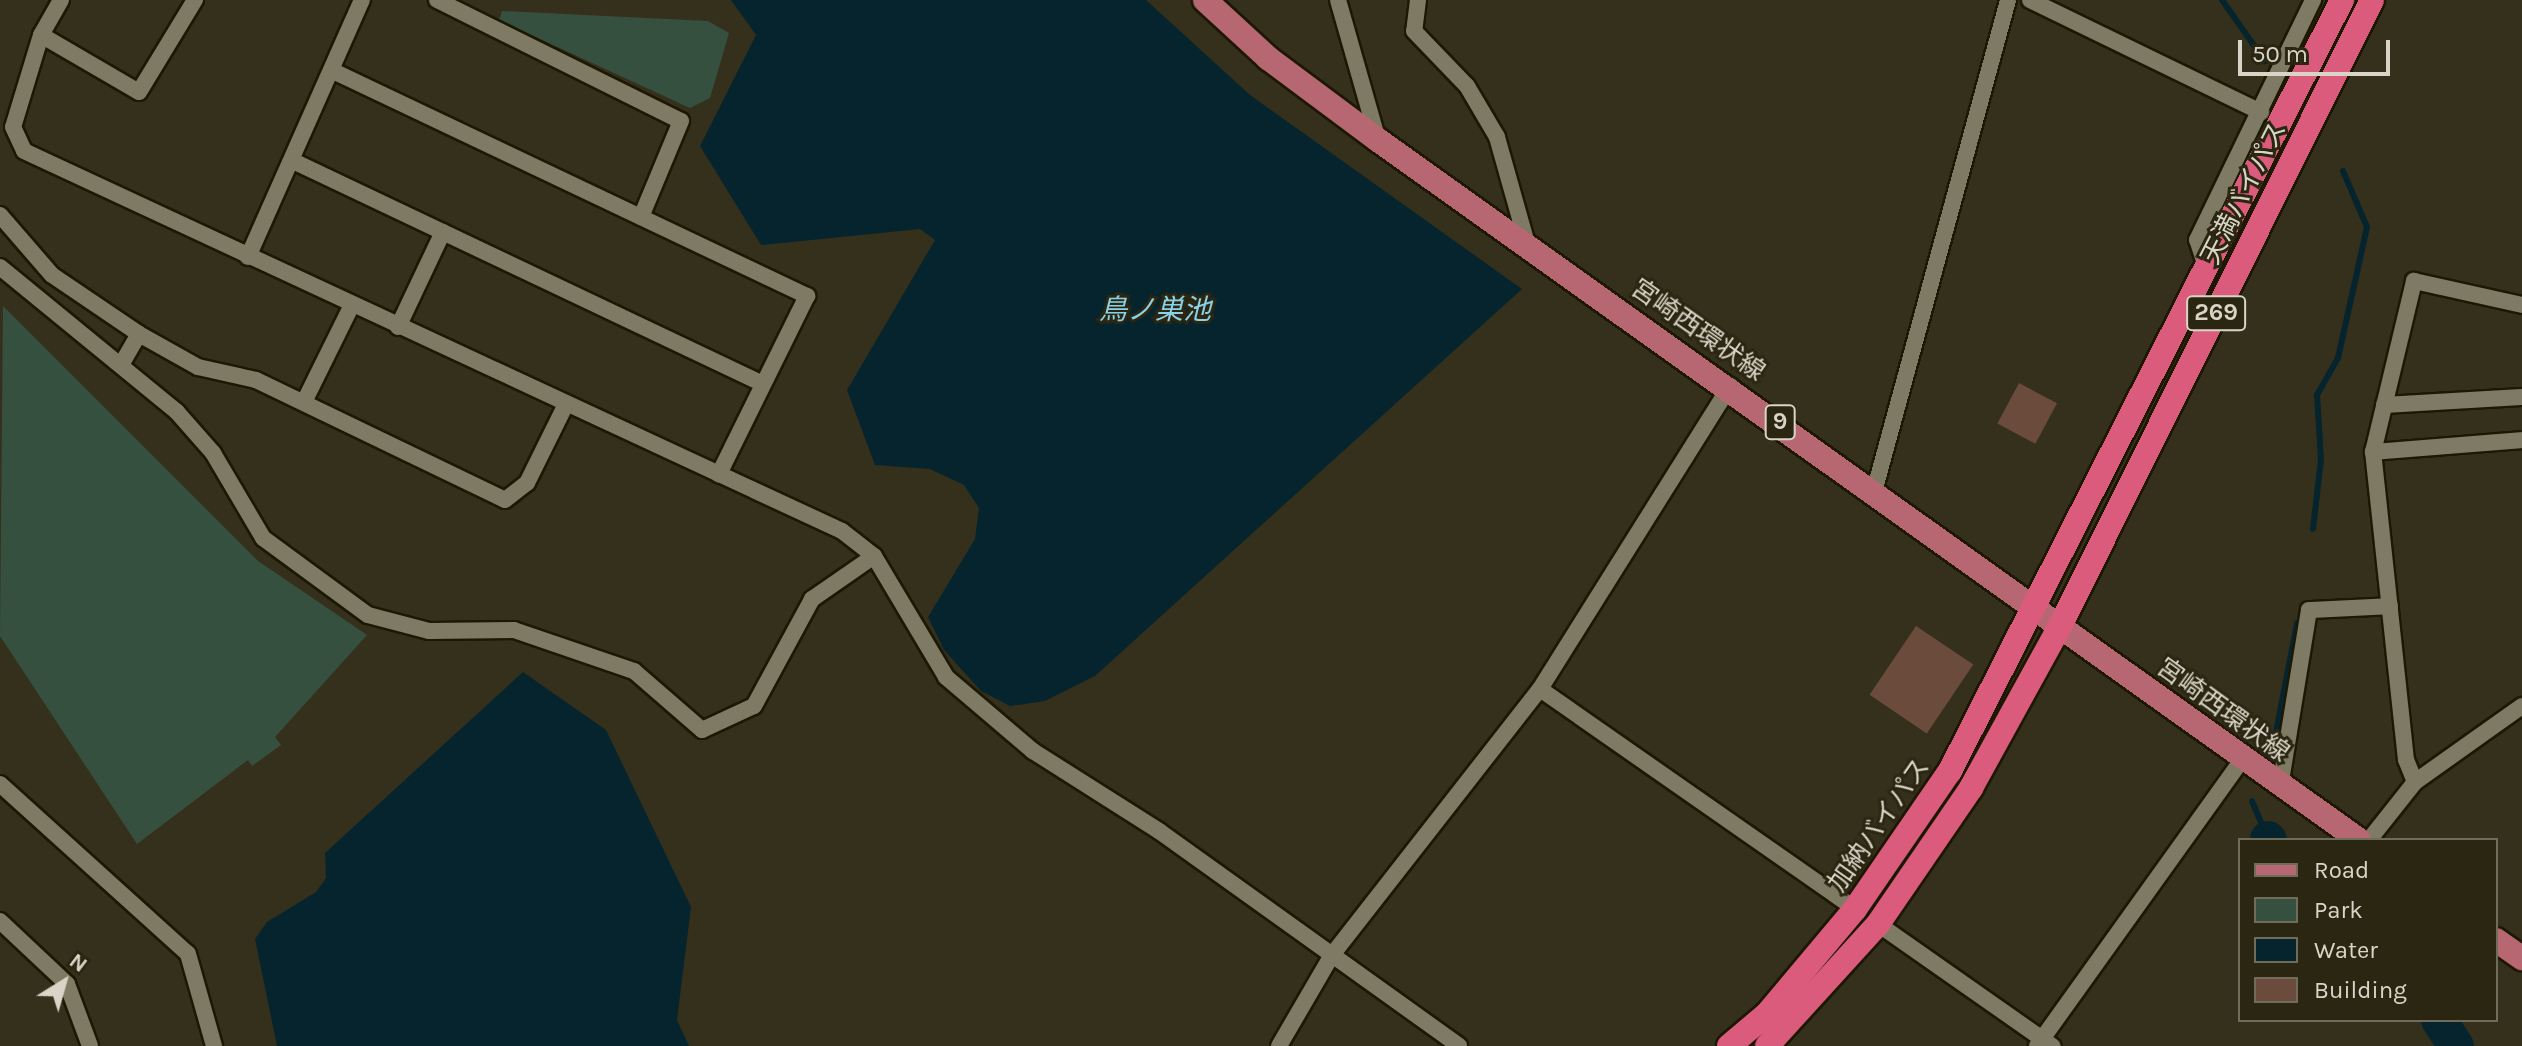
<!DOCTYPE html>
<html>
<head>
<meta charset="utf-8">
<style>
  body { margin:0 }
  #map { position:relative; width:2522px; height:1046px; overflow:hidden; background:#35301b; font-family:Karla,"Noto Sans JP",sans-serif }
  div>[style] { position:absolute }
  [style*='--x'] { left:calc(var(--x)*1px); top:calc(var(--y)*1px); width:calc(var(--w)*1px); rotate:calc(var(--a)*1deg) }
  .green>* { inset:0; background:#365040 }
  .water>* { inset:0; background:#05242d }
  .stream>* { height:6px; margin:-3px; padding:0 3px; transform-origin:3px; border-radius:3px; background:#05242d }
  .river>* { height:36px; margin:-18px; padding:0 18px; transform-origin:18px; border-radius:18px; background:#05242d }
  .building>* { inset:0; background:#6b4c3c; transform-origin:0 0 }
  .roads { filter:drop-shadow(2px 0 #1c1804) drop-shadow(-2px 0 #1c1804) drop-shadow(0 2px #1c1804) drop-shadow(0 -2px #1c1804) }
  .street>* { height:16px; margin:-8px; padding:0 8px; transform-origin:8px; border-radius:8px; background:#7f7a63 }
  .primary>* { height:24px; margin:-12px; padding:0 12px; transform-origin:12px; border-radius:12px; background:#b66772 }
  .highway>* { height:24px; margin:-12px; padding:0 12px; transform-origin:12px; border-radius:12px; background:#da5b7c }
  span { translate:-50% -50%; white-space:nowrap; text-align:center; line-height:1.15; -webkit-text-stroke:6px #2b2611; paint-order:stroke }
  .shield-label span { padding:2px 6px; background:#2b2611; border:2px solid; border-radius:6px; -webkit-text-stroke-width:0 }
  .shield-label { font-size:24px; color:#d8d5c8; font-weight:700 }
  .street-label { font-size:26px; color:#d8d5c8 }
  .water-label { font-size:28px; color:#88d1e8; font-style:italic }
  .legend { position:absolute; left:2238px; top:838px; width:260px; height:184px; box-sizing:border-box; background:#2b2611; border:2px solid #706c5a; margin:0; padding:10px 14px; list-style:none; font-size:24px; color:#d8d5c8 }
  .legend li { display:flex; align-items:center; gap:16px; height:40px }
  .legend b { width:40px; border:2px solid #706c5a }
  .north { position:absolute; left:24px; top:942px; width:80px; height:80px; -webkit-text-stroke:6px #2b2611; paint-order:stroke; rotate:37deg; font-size:22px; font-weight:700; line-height:32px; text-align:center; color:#d8d5c8 }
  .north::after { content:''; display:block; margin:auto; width:28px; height:36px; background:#d8d5c8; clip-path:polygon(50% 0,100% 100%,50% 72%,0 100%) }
  .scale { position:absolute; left:2238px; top:40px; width:152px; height:36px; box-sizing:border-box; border:4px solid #d8d5c8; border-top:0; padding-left:10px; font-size:24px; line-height:28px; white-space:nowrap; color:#d8d5c8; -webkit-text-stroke:6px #2b2611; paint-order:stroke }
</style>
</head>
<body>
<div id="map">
  <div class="green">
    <div style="clip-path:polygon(502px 11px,708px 21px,729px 33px,710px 98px,690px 108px,499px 20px)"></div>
    <div style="clip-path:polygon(3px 306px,258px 561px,367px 635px,275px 737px,281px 745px,252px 766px,248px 760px,137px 844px,0 636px)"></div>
  </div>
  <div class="water">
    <div style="clip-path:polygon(731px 0,1146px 0,1250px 95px,1522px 289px,1095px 676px,1045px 701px,1010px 706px,981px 691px,944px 650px,928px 617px,975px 539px,979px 508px,964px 485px,930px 469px,875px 465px,847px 390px,935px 240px,920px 229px,761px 245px,700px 146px,756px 35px)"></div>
    <div style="clip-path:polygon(523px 672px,606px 730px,691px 907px,677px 1020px,689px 1046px,277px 1046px,255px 939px,267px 922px,316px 892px,326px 878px,325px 853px)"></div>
  </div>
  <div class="stream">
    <div style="--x:2222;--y:0;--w:75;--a:54.8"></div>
    <div style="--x:2313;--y:529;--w:69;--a:-83.4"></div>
    <div style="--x:2321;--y:460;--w:65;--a:-93.5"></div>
    <div style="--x:2317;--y:395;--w:43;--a:-60.4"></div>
    <div style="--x:2338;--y:358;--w:134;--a:-77.5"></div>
    <div style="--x:2367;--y:227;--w:61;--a:-113.2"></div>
    <div style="--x:2273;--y:748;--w:127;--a:-79.1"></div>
    <div style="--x:2252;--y:801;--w:41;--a:67.2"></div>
  </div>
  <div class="river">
    <div style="--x:2268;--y:839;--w:1;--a:45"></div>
    <div style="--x:2439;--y:1020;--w:31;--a:57"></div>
  </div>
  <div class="building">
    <div style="left:2019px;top:383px;width:43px;height:46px;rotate:28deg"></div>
    <div style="left:1916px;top:626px;width:69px;height:83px;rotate:34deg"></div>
  </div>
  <div class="roads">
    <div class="street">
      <div style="--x:61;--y:0;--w:40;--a:119.7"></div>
      <div style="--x:41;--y:35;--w:96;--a:106.9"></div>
      <div style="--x:13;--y:127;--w:26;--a:65"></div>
      <div style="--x:24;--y:151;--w:902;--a:24.92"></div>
      <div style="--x:842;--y:531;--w:41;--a:38"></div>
      <div style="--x:874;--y:556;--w:141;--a:59.2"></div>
      <div style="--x:946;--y:677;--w:114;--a:40.4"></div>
      <div style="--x:1033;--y:751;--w:149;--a:32.4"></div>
      <div style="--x:1159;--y:831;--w:369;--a:35.6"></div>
      <div style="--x:437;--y:0;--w:272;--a:26.4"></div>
      <div style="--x:681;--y:121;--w:104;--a:112.6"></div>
      <div style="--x:1338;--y:0;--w:146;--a:74.1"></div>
      <div style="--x:1418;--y:0;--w:31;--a:97"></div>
      <div style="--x:1414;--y:31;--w:76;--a:46.1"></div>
      <div style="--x:1467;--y:86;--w:59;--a:59.5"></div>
      <div style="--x:1497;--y:137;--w:114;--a:74.3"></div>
      <div style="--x:2030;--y:0;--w:257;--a:25.9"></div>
      <div style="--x:41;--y:35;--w:113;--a:30.2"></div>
      <div style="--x:139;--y:92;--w:108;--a:-58.7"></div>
      <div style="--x:333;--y:71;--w:525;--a:25.39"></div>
      <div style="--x:807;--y:296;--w:199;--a:116.3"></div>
      <div style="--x:293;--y:161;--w:520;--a:25.38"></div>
      <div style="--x:0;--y:215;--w:79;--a:49.1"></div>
      <div style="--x:52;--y:275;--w:105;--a:34.1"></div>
      <div style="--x:139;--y:334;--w:68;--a:29.2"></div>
      <div style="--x:198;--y:367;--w:59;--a:12.6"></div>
      <div style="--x:256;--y:380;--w:276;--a:25.7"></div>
      <div style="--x:505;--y:500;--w:28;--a:-38"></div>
      <div style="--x:527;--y:483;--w:88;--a:-63.7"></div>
      <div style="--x:248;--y:257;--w:281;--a:-66.1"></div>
      <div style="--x:0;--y:267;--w:229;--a:39.3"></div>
      <div style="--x:177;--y:412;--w:55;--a:48.7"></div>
      <div style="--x:213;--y:453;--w:99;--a:59.5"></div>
      <div style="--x:263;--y:538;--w:130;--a:36.3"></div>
      <div style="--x:368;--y:615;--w:63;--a:14.7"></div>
      <div style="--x:429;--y:631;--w:85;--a:-0.7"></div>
      <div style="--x:514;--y:630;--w:127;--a:18.9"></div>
      <div style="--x:634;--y:671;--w:90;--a:40.9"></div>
      <div style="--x:702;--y:730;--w:57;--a:-24.8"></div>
      <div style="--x:754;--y:706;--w:122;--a:-61.5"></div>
      <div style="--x:812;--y:599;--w:75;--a:-34.7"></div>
      <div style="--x:2207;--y:270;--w:32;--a:-108"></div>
      <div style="--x:2197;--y:240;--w:267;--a:-64.2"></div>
      <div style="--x:398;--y:327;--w:105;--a:-64.7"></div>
      <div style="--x:121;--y:365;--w:36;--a:-60"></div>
      <div style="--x:304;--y:402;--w:108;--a:-63.7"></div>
      <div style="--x:2384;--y:405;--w:138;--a:-3.3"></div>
      <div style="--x:2373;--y:452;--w:176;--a:-76.5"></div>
      <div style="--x:2414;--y:281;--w:111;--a:12.5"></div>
      <div style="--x:1874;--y:492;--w:510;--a:-74.76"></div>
      <div style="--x:1540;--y:689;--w:384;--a:34.9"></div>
      <div style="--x:2415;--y:782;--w:24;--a:-112"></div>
      <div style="--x:2406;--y:760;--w:310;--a:-96.1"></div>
      <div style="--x:2373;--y:452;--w:149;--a:-4.6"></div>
      <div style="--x:0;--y:784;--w:253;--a:42.1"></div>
      <div style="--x:188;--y:954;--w:96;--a:74.2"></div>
      <div style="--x:2280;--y:787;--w:179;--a:-80.7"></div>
      <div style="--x:2309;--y:610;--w:81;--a:-2.8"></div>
      <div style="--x:2369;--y:840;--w:74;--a:-51.6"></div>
      <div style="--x:2415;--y:782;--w:131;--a:-35.4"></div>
      <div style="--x:0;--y:921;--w:92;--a:43.2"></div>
      <div style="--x:67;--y:984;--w:66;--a:69.6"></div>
      <div style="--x:1878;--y:924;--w:213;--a:35"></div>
      <div style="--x:1279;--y:1046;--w:105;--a:-59.8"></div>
      <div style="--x:1332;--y:955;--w:338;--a:-52"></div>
      <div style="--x:1540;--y:689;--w:358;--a:-57.9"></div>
      <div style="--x:2037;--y:1046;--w:352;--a:-54.4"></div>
    </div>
    <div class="primary">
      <div style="--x:1205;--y:0;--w:86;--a:42.6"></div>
      <div style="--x:1268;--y:58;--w:137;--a:36.7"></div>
      <div style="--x:1378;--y:140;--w:1205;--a:35.51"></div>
      <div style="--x:2496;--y:940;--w:32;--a:35"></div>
    </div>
    <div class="highway">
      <div style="--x:1729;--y:1046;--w:50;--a:-40.1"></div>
      <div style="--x:1767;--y:1014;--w:137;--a:-50"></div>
      <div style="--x:1855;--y:909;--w:168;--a:-55.5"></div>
      <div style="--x:1950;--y:771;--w:865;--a:-63.05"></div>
      <div style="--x:1767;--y:1046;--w:165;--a:-47.7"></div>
      <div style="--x:1878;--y:924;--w:165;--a:-55.6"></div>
      <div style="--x:1971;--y:788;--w:185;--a:-61.2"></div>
      <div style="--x:2060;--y:626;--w:699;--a:-63.51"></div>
    </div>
  </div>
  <div class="shield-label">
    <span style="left:2216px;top:313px">269</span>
    <span style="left:1780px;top:422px">9</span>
  </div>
  <div class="street-label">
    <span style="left:2244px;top:193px;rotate:-63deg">天満バイパス</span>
    <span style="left:1698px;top:330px;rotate:35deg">宮崎西環状線</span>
    <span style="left:2223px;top:710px;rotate:36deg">宮崎西環状線</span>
    <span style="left:1879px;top:825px;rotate:-55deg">加納バイパス</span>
  </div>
  <div class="water-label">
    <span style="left:1155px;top:310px">鳥ノ巣池</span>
  </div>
  <ul class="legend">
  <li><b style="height:10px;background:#b66772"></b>Road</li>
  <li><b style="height:22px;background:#365040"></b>Park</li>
  <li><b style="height:22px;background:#05242d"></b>Water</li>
  <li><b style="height:22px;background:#6b4c3c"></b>Building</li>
  </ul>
  <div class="north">N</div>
  <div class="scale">50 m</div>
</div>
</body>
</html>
